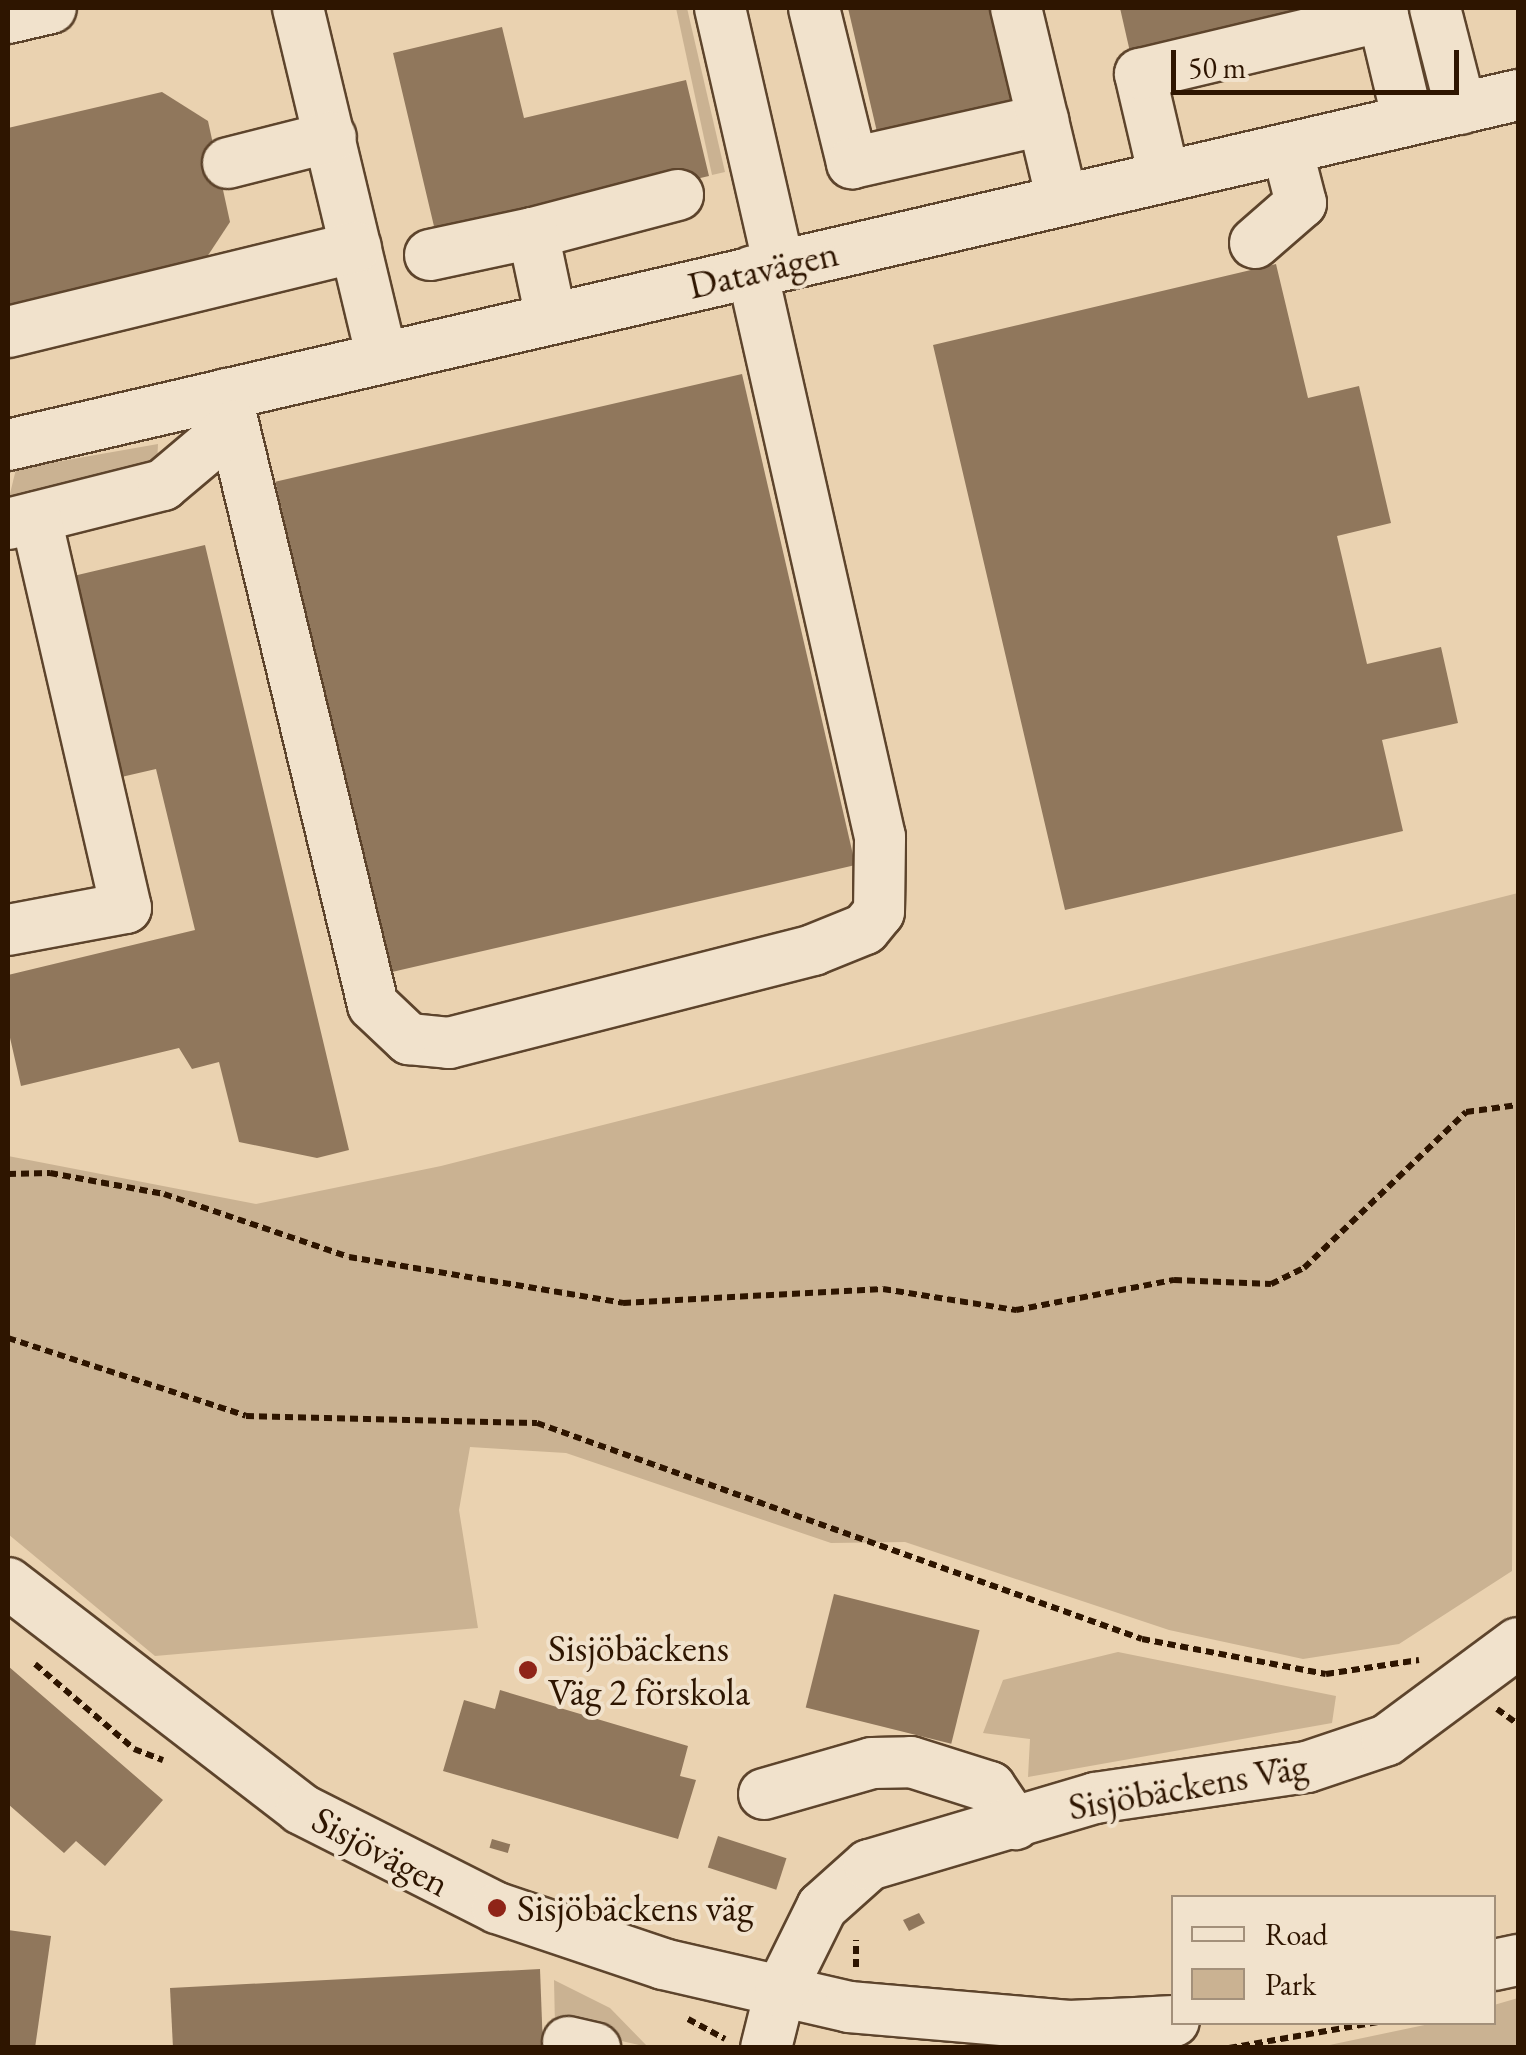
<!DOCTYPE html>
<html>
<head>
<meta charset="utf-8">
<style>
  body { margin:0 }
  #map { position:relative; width:1526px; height:2055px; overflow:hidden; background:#ead2b0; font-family:"EB Garamond",serif }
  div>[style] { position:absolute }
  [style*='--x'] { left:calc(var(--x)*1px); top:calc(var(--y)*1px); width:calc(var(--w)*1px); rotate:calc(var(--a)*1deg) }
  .green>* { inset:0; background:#cab292 }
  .building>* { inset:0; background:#90775c; transform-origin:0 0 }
  .path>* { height:6px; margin-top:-3px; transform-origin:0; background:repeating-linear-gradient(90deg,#2e1500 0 8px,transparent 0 13px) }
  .roads { filter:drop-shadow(2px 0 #5d442c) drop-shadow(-2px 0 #5d442c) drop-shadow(0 2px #5d442c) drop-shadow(0 -2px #5d442c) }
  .minor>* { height:50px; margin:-25px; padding:0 25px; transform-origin:25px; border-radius:25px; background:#f1e2cc }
  .dots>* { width:28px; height:28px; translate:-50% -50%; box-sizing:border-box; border:5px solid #f1e2cc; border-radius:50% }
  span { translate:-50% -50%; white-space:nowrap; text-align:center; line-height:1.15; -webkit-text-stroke:8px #f1e2cc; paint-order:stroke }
  .street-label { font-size:38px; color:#2e1500 }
  .poi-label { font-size:38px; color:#2e1500 }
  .left { translate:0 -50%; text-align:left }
  .frame { position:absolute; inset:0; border:10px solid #2e1500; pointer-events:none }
  .legend { position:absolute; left:1171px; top:1895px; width:325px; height:130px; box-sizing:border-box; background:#f1e2cc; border:2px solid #a3907a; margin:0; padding:12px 18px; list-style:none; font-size:30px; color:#2e1500 }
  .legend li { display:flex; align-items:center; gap:20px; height:50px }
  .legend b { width:50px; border:2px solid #a3907a }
  .scale { position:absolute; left:1171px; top:50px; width:288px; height:45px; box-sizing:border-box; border:5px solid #2e1500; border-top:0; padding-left:12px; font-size:30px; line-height:35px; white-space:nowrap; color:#2e1500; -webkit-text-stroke:8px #f1e2cc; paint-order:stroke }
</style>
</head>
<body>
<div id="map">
  <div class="green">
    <div style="clip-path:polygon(676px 8px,687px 8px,725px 172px,712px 175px)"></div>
    <div style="clip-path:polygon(158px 444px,157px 464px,8px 502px,16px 469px)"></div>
    <div style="clip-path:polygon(1518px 893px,1512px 1571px,1399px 1644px,1303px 1659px,1169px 1630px,905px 1542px,831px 1543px,566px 1453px,470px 1447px,459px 1510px,478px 1628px,155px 1656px,8px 1534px,8px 1156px,256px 1204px,441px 1166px)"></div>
    <div style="clip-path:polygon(1118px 1652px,1336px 1696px,1332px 1723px,1028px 1777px,1030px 1739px,983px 1733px,1003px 1680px)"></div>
    <div style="clip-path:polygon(554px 1980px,610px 2008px,648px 2047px,555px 2026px)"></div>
    <div style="clip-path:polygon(1518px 1998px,1518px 2047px,1320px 2047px,1434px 2023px,1494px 2022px,1494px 2005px)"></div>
  </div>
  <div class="building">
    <div style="clip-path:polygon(848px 8px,996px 8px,1018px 100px,877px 132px)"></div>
    <div style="clip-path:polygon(1120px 8px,1319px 8px,1130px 52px)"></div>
    <div style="clip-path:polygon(502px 27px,524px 118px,686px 80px,709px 176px,437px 239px,393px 53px)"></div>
    <div style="clip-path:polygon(162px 92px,208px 121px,230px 222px,201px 266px,8px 311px,8px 128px)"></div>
    <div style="clip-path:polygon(1276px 264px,1308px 398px,1359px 386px,1391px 523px,1337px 536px,1367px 664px,1441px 647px,1458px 723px,1382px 740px,1403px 831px,1065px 910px,933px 345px)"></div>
    <div style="left:742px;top:374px;width:504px;height:479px;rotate:77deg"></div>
    <div style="clip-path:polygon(205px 545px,349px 1150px,317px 1158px,239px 1142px,219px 1062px,192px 1069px,179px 1048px,21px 1086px,8px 1029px,8px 975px,195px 930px,156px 769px,117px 778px,69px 577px)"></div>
    <div style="left:834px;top:1594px;width:150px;height:117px;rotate:14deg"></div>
    <div style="clip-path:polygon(8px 1666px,163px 1800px,105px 1866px,76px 1841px,64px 1853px,8px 1804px)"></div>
    <div style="clip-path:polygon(500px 1690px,688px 1746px,680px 1776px,696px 1780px,678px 1839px,443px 1771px,464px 1700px,495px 1709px)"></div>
    <div style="left:718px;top:1836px;width:72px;height:33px;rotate:18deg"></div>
    <div style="left:492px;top:1839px;width:19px;height:9px;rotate:16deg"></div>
    <div style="clip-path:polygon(919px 1913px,925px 1923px,909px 1931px,903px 1920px)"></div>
    <div style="clip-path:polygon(8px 1930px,51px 1936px,35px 2048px,8px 2048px)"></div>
    <div style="clip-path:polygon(540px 1969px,543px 2048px,173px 2048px,170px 1988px)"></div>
  </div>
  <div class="path">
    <div style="--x:8;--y:1174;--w:42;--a:-1.4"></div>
    <div style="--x:50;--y:1173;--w:116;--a:10.4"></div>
    <div style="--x:164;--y:1194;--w:195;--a:18.8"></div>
    <div style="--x:349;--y:1257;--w:278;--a:9.5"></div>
    <div style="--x:623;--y:1303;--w:260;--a:-3.1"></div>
    <div style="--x:883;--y:1289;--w:135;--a:9"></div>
    <div style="--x:1016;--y:1310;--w:161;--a:-10.8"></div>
    <div style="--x:1174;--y:1280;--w:97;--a:2.4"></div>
    <div style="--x:1271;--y:1284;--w:37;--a:-26"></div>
    <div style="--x:1304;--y:1268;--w:225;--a:-43.9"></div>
    <div style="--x:1466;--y:1112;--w:52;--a:-7.7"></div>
    <div style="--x:8;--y:1338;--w:250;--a:18.1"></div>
    <div style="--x:246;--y:1416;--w:291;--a:1.4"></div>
    <div style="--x:537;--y:1423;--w:642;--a:19.65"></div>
    <div style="--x:1142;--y:1639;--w:187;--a:10.8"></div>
    <div style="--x:1326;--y:1674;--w:94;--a:-8.6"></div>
    <div style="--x:35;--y:1664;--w:130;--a:40.6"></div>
    <div style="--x:134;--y:1749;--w:31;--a:21"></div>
    <div style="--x:1497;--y:1709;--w:26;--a:36"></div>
    <div style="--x:856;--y:1967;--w:27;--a:-90"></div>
    <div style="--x:688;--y:2019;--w:42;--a:28.4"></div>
    <div style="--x:1229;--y:2048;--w:151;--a:-9.9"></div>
  </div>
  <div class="roads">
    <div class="minor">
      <div style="--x:298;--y:8;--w:360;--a:76.5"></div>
      <div style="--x:720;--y:8;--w:264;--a:77.1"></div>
      <div style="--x:814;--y:8;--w:160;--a:76.2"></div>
      <div style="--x:852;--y:163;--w:196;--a:-12.7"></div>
      <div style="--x:1016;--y:8;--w:197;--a:76.5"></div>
      <div style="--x:1435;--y:8;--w:104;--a:75.6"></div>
      <div style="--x:8;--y:18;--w:44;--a:-13.1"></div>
      <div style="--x:228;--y:163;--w:106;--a:-14.2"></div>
      <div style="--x:1164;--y:176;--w:105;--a:-103.2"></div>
      <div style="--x:1140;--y:74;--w:250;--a:-13.4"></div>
      <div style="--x:1383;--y:16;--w:107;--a:76.5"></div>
      <div style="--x:533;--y:233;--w:150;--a:-14.7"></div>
      <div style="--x:1255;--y:243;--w:61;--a:-41"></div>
      <div style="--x:1301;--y:203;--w:56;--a:-104.5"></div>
      <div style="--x:430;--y:255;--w:105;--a:-12.1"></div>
      <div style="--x:533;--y:233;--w:87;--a:78"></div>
      <div style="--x:8;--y:332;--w:358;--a:-13.7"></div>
      <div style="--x:226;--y:394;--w:628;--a:76.47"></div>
      <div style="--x:373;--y:1005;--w:50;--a:43.4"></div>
      <div style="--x:409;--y:1039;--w:40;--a:5.7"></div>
      <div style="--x:449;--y:1043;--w:376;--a:-14.3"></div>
      <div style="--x:813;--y:950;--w:56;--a:-22"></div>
      <div style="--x:865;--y:929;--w:22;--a:-51"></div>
      <div style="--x:879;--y:912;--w:75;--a:-89.2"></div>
      <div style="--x:880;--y:837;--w:580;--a:-102.74"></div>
      <div style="--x:8;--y:445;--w:1550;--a:-13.05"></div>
      <div style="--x:8;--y:524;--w:160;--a:-14.1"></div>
      <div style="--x:163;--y:485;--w:92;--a:-40.1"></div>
      <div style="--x:8;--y:930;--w:120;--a:-10.6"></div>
      <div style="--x:126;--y:908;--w:401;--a:-103"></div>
      <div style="--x:8;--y:1583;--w:370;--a:37.6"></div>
      <div style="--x:301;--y:1809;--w:220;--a:26.8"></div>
      <div style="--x:497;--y:1908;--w:175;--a:18.6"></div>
      <div style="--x:663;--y:1964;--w:191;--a:13"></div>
      <div style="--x:849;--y:2007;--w:221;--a:4.9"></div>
      <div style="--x:1069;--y:2026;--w:105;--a:-2.7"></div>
      <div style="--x:764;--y:1794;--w:112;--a:-16"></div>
      <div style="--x:872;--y:1763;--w:39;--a:-1"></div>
      <div style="--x:911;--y:1762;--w:83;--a:17.6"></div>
      <div style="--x:990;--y:1787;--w:45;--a:56"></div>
      <div style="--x:1494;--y:1965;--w:25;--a:-12"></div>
      <div style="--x:568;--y:2042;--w:28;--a:13"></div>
      <div style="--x:766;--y:2048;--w:58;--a:-76"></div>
      <div style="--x:780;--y:1992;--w:95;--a:-63.7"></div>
      <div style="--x:822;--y:1907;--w:63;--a:-41.8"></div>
      <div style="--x:869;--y:1865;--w:236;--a:-16.5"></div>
      <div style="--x:1095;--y:1798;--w:214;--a:-8.3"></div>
      <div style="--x:1307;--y:1767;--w:84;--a:-18.6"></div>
      <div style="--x:1387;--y:1740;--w:163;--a:-36.5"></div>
    </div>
  </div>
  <div class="dots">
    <div style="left:528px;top:1670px;background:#8f2418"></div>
    <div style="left:497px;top:1908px;background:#8f2418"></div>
  </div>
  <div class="street-label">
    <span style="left:763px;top:269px;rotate:-13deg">Datavägen</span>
    <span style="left:1188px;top:1786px;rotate:-10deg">Sisjöbäckens Väg</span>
    <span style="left:381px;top:1851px;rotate:28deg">Sisjövägen</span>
  </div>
  <div class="poi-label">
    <span class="left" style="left:548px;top:1670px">Sisjöbäckens<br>Väg 2 förskola</span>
    <span class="left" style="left:517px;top:1908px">Sisjöbäckens väg</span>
  </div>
  <div class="frame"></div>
  <ul class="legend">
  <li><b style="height:12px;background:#f1e2cc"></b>Road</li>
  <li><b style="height:28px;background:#cab292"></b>Park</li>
  </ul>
  <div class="scale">50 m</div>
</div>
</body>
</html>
